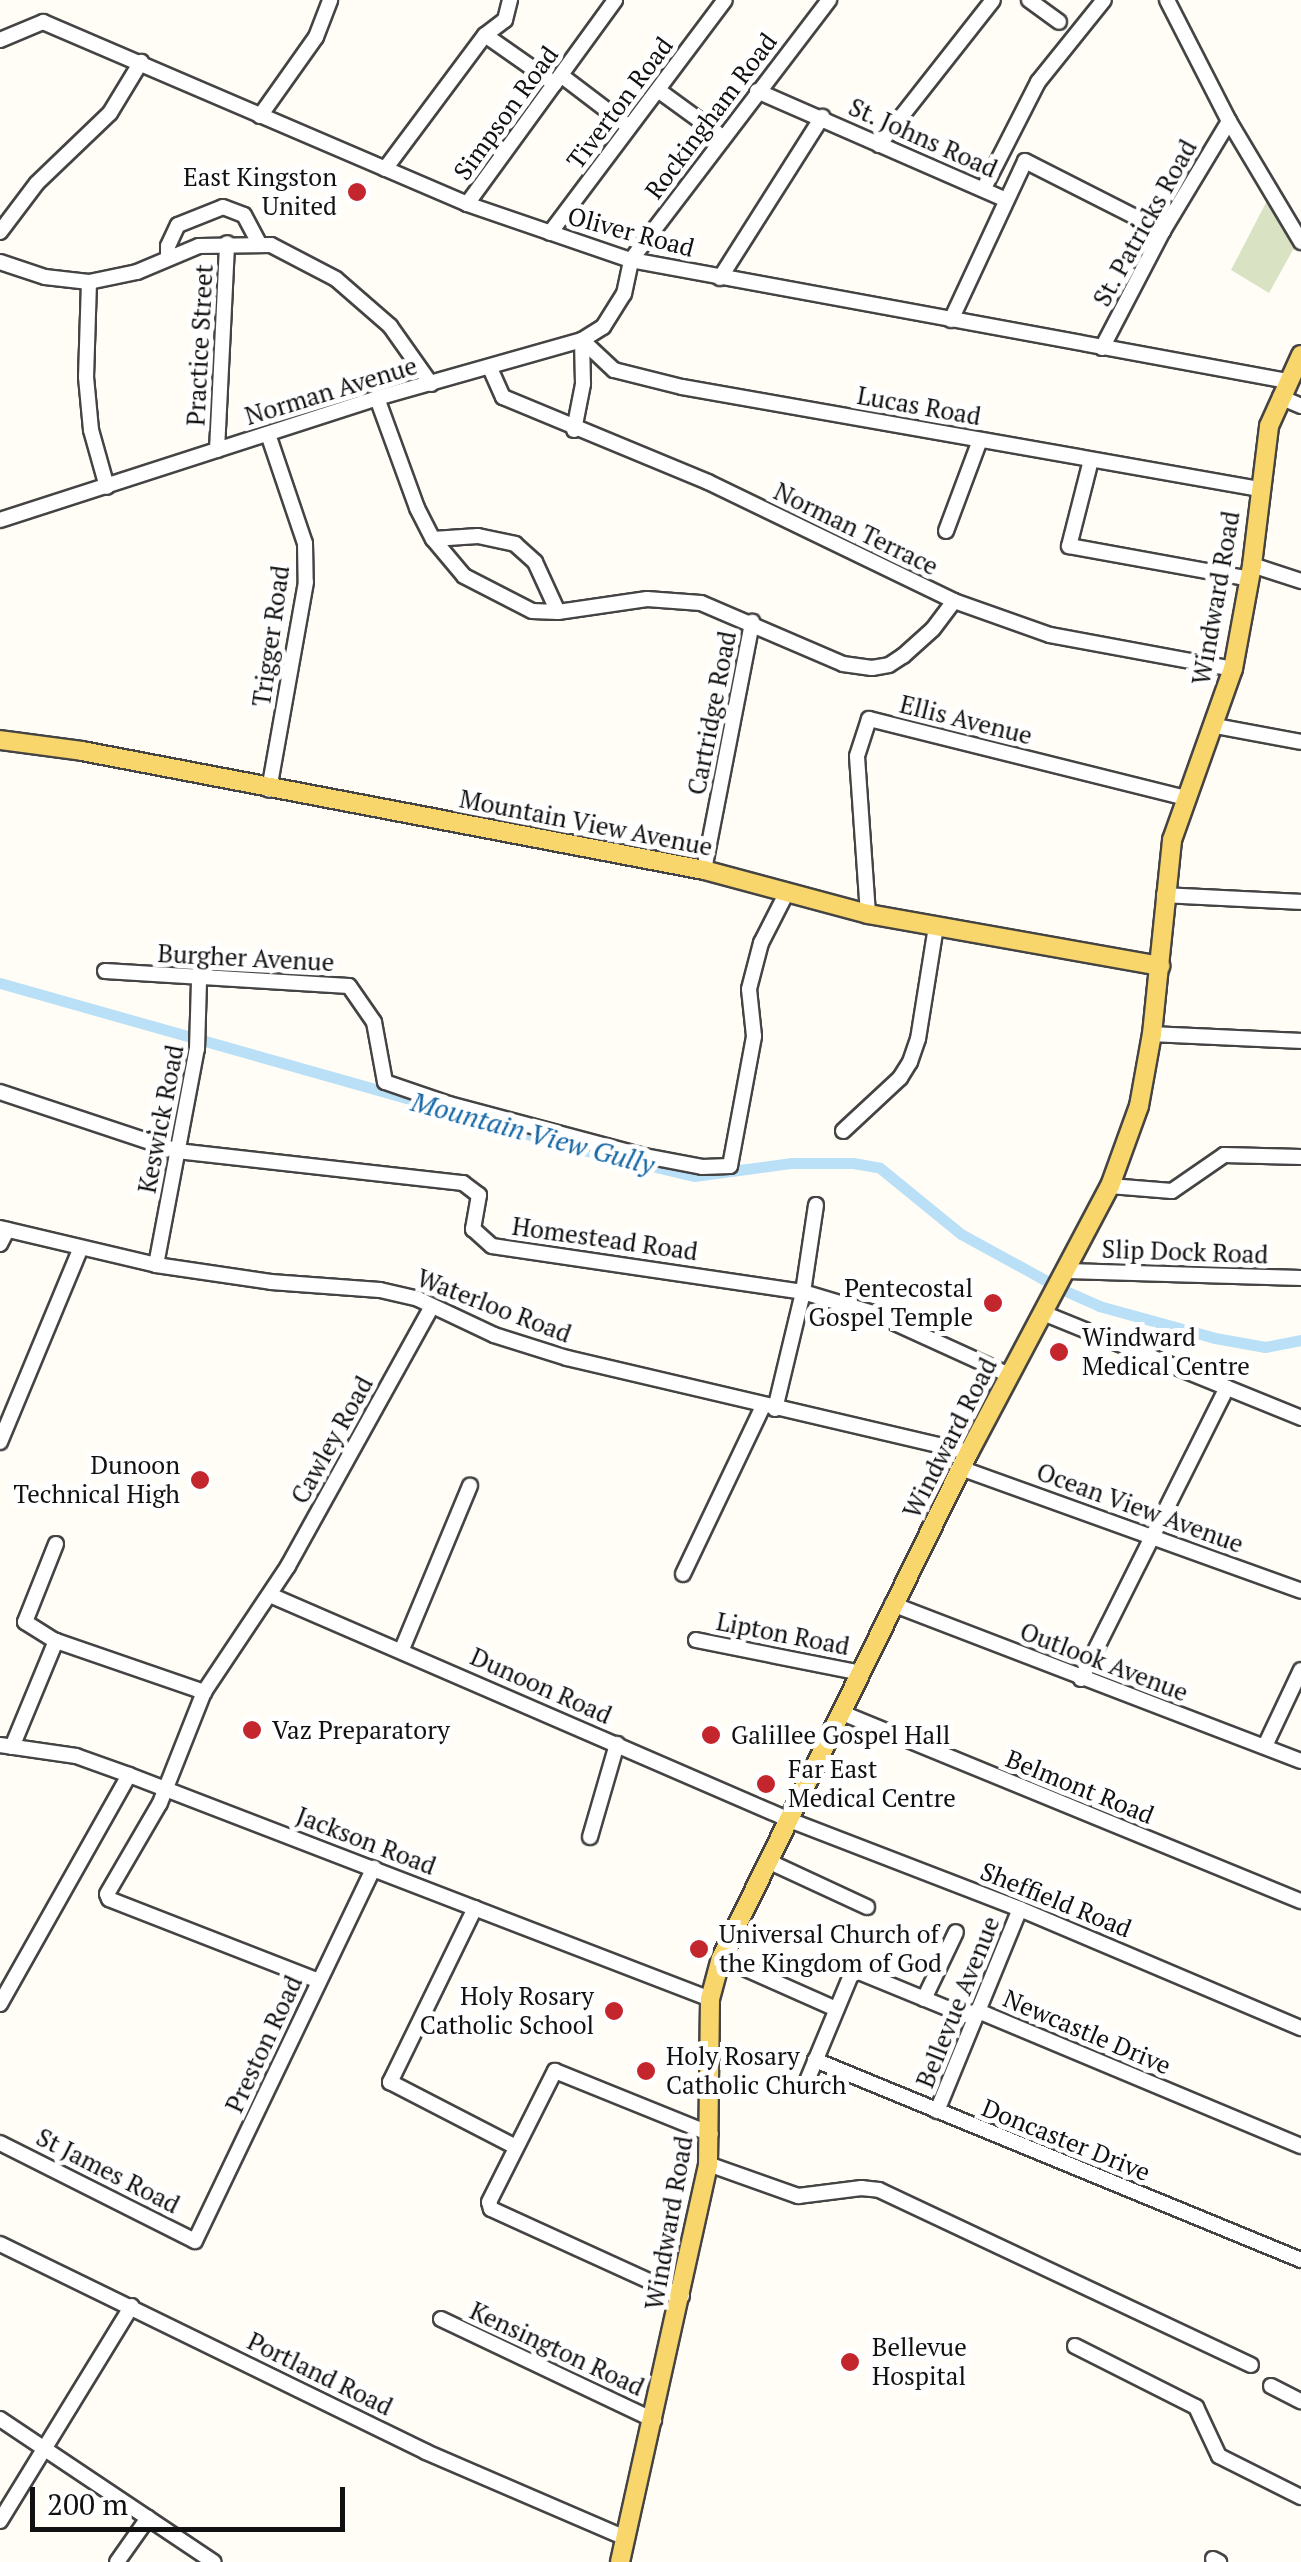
<!DOCTYPE html>
<html>
<head>
<meta charset="utf-8">
<style>
  body { margin:0 }
  #map { position:relative; width:1301px; height:2562px; overflow:hidden; background:#fffdf5; font-family:"PT Serif",serif }
  div>[style] { position:absolute }
  [style*='--x'] { left:calc(var(--x)*1px); top:calc(var(--y)*1px); width:calc(var(--w)*1px); rotate:calc(var(--a)*1deg) }
  .cemetery>* { inset:0; background:#d9e3c4 }
  .canal>* { height:11px; margin:-5.5px; padding:0 5.5px; transform-origin:5.5px; border-radius:5.5px; background:#b9e0f7 }
  .roads { filter:drop-shadow(2px 0 #444) drop-shadow(-2px 0 #444) drop-shadow(0 2px #444) drop-shadow(0 -2px #444) }
  .minor>* { height:14px; margin:-7px; padding:0 7px; transform-origin:7px; border-radius:7px; background:#fff }
  .major>* { height:18px; margin:-9px; padding:0 9px; transform-origin:9px; border-radius:9px; background:#f9d66b }
  .dots>* { width:28px; height:28px; translate:-50% -50%; box-sizing:border-box; border:5px solid #fff; border-radius:50% }
  span { translate:-50% -50%; white-space:nowrap; text-align:center; line-height:1.15; -webkit-text-stroke:10px #fff; paint-order:stroke }
  .street-label { font-size:25px; color:#111 }
  .poi-label { font-size:25px; color:#111 }
  .right { translate:-100% -50%; text-align:right }
  .left { translate:0 -50%; text-align:left }
  .water-label { font-size:28px; color:#1768a6; font-style:italic }
  .scale { position:absolute; left:30px; top:2487px; width:315px; height:45px; box-sizing:border-box; border:5px solid #111; border-top:0; padding-left:12px; font-size:30px; line-height:35px; white-space:nowrap; color:#111; -webkit-text-stroke:8px #fff; paint-order:stroke }
</style>
</head>
<body>
<div id="map">
  <div class="cemetery">
    <div style="clip-path:polygon(1271px 193px,1299px 239px,1269px 293px,1231px 270px)"></div>
  </div>
  <div class="canal">
    <div style="--x:0;--y:983;--w:456;--a:15.8"></div>
    <div style="--x:461;--y:1114;--w:114;--a:16.8"></div>
    <div style="--x:570;--y:1147;--w:127;--a:13.2"></div>
    <div style="--x:694;--y:1176;--w:99;--a:-7.6"></div>
    <div style="--x:792;--y:1163;--w:61;--a:0"></div>
    <div style="--x:853;--y:1163;--w:27;--a:10"></div>
    <div style="--x:880;--y:1168;--w:104;--a:39.2"></div>
    <div style="--x:961;--y:1234;--w:96;--a:28.7"></div>
    <div style="--x:1068;--y:1292;--w:34;--a:24"></div>
    <div style="--x:1099;--y:1306;--w:120;--a:15.4"></div>
    <div style="--x:1215;--y:1338;--w:51;--a:10.2"></div>
    <div style="--x:1265;--y:1347;--w:37;--a:-11"></div>
  </div>
  <div class="roads">
    <div class="minor">
      <div style="--x:1029;--y:0;--w:37;--a:36"></div>
      <div style="--x:1167;--y:0;--w:136;--a:62.9"></div>
      <div style="--x:1229;--y:121;--w:141;--a:59.2"></div>
      <div style="--x:485;--y:35;--w:85;--a:35"></div>
      <div style="--x:0;--y:40;--w:47;--a:-22.7"></div>
      <div style="--x:43;--y:22;--w:461;--a:23.2"></div>
      <div style="--x:467;--y:204;--w:173;--a:18.9"></div>
      <div style="--x:631;--y:260;--w:668;--a:10.44"></div>
      <div style="--x:562;--y:76;--w:84;--a:37.3"></div>
      <div style="--x:658;--y:90;--w:78;--a:36.1"></div>
      <div style="--x:757;--y:91;--w:270;--a:23.6"></div>
      <div style="--x:260;--y:116;--w:97;--a:-54.7"></div>
      <div style="--x:316;--y:37;--w:40;--a:-69"></div>
      <div style="--x:879;--y:145;--w:184;--a:-51.8"></div>
      <div style="--x:385;--y:169;--w:167;--a:-53.3"></div>
      <div style="--x:485;--y:35;--w:25;--a:-37"></div>
      <div style="--x:505;--y:20;--w:21;--a:-76"></div>
      <div style="--x:984;--y:188;--w:119;--a:-63"></div>
      <div style="--x:1038;--y:82;--w:105;--a:-51.2"></div>
      <div style="--x:467;--y:204;--w:252;--a:-54"></div>
      <div style="--x:0;--y:232;--w:61;--a:-52.9"></div>
      <div style="--x:37;--y:183;--w:101;--a:-43.8"></div>
      <div style="--x:110;--y:113;--w:60;--a:-58.7"></div>
      <div style="--x:550;--y:233;--w:291;--a:-53.1"></div>
      <div style="--x:168;--y:256;--w:10;--a:-90"></div>
      <div style="--x:168;--y:246;--w:23;--a:-65"></div>
      <div style="--x:178;--y:225;--w:48;--a:-21.8"></div>
      <div style="--x:223;--y:207;--w:22;--a:21"></div>
      <div style="--x:244;--y:215;--w:32;--a:62"></div>
      <div style="--x:0;--y:262;--w:47;--a:18.4"></div>
      <div style="--x:45;--y:277;--w:44;--a:6.5"></div>
      <div style="--x:89;--y:282;--w:49;--a:-11.8"></div>
      <div style="--x:137;--y:272;--w:67;--a:-22.8"></div>
      <div style="--x:199;--y:246;--w:72;--a:-0.8"></div>
      <div style="--x:271;--y:245;--w:73;--a:27.6"></div>
      <div style="--x:336;--y:279;--w:72;--a:41"></div>
      <div style="--x:390;--y:326;--w:71;--a:54.7"></div>
      <div style="--x:720;--y:278;--w:191;--a:-57.6"></div>
      <div style="--x:89;--y:282;--w:95;--a:91.8"></div>
      <div style="--x:86;--y:377;--w:53;--a:84.6"></div>
      <div style="--x:91;--y:430;--w:59;--a:74.3"></div>
      <div style="--x:951;--y:320;--w:175;--a:-65"></div>
      <div style="--x:1025;--y:161;--w:155;--a:26.9"></div>
      <div style="--x:582;--y:340;--w:44;--a:43.2"></div>
      <div style="--x:614;--y:370;--w:70;--a:14"></div>
      <div style="--x:682;--y:387;--w:587;--a:10.01"></div>
      <div style="--x:1102;--y:348;--w:132;--a:-62.5"></div>
      <div style="--x:1163;--y:231;--w:128;--a:-59"></div>
      <div style="--x:490;--y:368;--w:32;--a:66"></div>
      <div style="--x:503;--y:397;--w:222;--a:22.5"></div>
      <div style="--x:708;--y:482;--w:273;--a:25.8"></div>
      <div style="--x:954;--y:601;--w:102;--a:19.5"></div>
      <div style="--x:1050;--y:635;--w:186;--a:10.5"></div>
      <div style="--x:1280;--y:397;--w:23;--a:23"></div>
      <div style="--x:377;--y:398;--w:117;--a:70"></div>
      <div style="--x:417;--y:508;--w:35;--a:63"></div>
      <div style="--x:433;--y:539;--w:48;--a:50"></div>
      <div style="--x:464;--y:576;--w:76;--a:27.2"></div>
      <div style="--x:532;--y:611;--w:26;--a:2"></div>
      <div style="--x:558;--y:612;--w:90;--a:-8.3"></div>
      <div style="--x:647;--y:599;--w:54;--a:4.2"></div>
      <div style="--x:701;--y:603;--w:155;--a:23.2"></div>
      <div style="--x:843;--y:664;--w:29;--a:8"></div>
      <div style="--x:872;--y:668;--w:17;--a:-10"></div>
      <div style="--x:889;--y:665;--w:17;--a:-33"></div>
      <div style="--x:903;--y:656;--w:40;--a:-42"></div>
      <div style="--x:933;--y:629;--w:35;--a:-53"></div>
      <div style="--x:574;--y:430;--w:47;--a:-78.9"></div>
      <div style="--x:583;--y:384;--w:44;--a:-91.3"></div>
      <div style="--x:268;--y:434;--w:115;--a:71.3"></div>
      <div style="--x:305;--y:543;--w:39;--a:89"></div>
      <div style="--x:306;--y:582;--w:211;--a:100.1"></div>
      <div style="--x:217;--y:450;--w:207;--a:-87.2"></div>
      <div style="--x:1091;--y:460;--w:89;--a:104.3"></div>
      <div style="--x:1069;--y:546;--w:184;--a:10.3"></div>
      <div style="--x:0;--y:520;--w:396;--a:-17.9"></div>
      <div style="--x:377;--y:398;--w:213;--a:-15.8"></div>
      <div style="--x:582;--y:340;--w:25;--a:-32"></div>
      <div style="--x:603;--y:327;--w:39;--a:-58"></div>
      <div style="--x:624;--y:294;--w:35;--a:-78"></div>
      <div style="--x:631;--y:260;--w:327;--a:-52.7"></div>
      <div style="--x:946;--y:531;--w:97;--a:-69.5"></div>
      <div style="--x:433;--y:539;--w:45;--a:-3.8"></div>
      <div style="--x:478;--y:536;--w:38;--a:12"></div>
      <div style="--x:515;--y:544;--w:27;--a:42"></div>
      <div style="--x:535;--y:562;--w:55;--a:65.3"></div>
      <div style="--x:1252;--y:565;--w:52;--a:18.1"></div>
      <div style="--x:1215;--y:726;--w:87;--a:10.5"></div>
      <div style="--x:704;--y:870;--w:253;--a:-79"></div>
      <div style="--x:1164;--y:895;--w:137;--a:2.9"></div>
      <div style="--x:868;--y:914;--w:158;--a:-94"></div>
      <div style="--x:857;--y:756;--w:39;--a:-72"></div>
      <div style="--x:869;--y:719;--w:327;--a:14"></div>
      <div style="--x:105;--y:971;--w:244;--a:3.5"></div>
      <div style="--x:349;--y:986;--w:44;--a:55.2"></div>
      <div style="--x:374;--y:1022;--w:61;--a:79.6"></div>
      <div style="--x:385;--y:1082;--w:68;--a:19"></div>
      <div style="--x:449;--y:1104;--w:203;--a:14.9"></div>
      <div style="--x:645;--y:1156;--w:58;--a:10.9"></div>
      <div style="--x:702;--y:1167;--w:28;--a:-2"></div>
      <div style="--x:730;--y:1166;--w:132;--a:-79.5"></div>
      <div style="--x:754;--y:1036;--w:47;--a:-96.1"></div>
      <div style="--x:749;--y:989;--w:48;--a:-75.4"></div>
      <div style="--x:761;--y:943;--w:57;--a:-63"></div>
      <div style="--x:1152;--y:1034;--w:149;--a:2.7"></div>
      <div style="--x:0;--y:1092;--w:187;--a:18.4"></div>
      <div style="--x:177;--y:1151;--w:288;--a:6.4"></div>
      <div style="--x:463;--y:1183;--w:20;--a:37"></div>
      <div style="--x:479;--y:1195;--w:35;--a:100"></div>
      <div style="--x:473;--y:1229;--w:25;--a:42"></div>
      <div style="--x:492;--y:1246;--w:314;--a:8.4"></div>
      <div style="--x:803;--y:1292;--w:73;--a:16.7"></div>
      <div style="--x:873;--y:1313;--w:149;--a:24.5"></div>
      <div style="--x:843;--y:1131;--w:78;--a:-42.9"></div>
      <div style="--x:900;--y:1078;--w:19;--a:-58"></div>
      <div style="--x:910;--y:1062;--w:24;--a:-71"></div>
      <div style="--x:918;--y:1039;--w:114;--a:-80.9"></div>
      <div style="--x:1110;--y:1186;--w:62;--a:4.6"></div>
      <div style="--x:1172;--y:1191;--w:63;--a:-34.7"></div>
      <div style="--x:1224;--y:1155;--w:77;--a:1.5"></div>
      <div style="--x:0;--y:1228;--w:160;--a:13.3"></div>
      <div style="--x:156;--y:1265;--w:116;--a:8.4"></div>
      <div style="--x:271;--y:1282;--w:109;--a:4.2"></div>
      <div style="--x:380;--y:1290;--w:39;--a:13"></div>
      <div style="--x:418;--y:1299;--w:84;--a:25.3"></div>
      <div style="--x:494;--y:1335;--w:77;--a:17.5"></div>
      <div style="--x:567;--y:1358;--w:413;--a:13.2"></div>
      <div style="--x:0;--y:1244;--w:16;--a:-63"></div>
      <div style="--x:156;--y:1265;--w:220;--a:-79.3"></div>
      <div style="--x:197;--y:1049;--w:69;--a:-88.3"></div>
      <div style="--x:1067;--y:1271;--w:234;--a:1.7"></div>
      <div style="--x:1043;--y:1313;--w:279;--a:22.1"></div>
      <div style="--x:775;--y:1409;--w:120;--a:-76.5"></div>
      <div style="--x:803;--y:1292;--w:88;--a:-81.5"></div>
      <div style="--x:0;--y:1442;--w:208;--a:-67.4"></div>
      <div style="--x:963;--y:1469;--w:359;--a:19.8"></div>
      <div style="--x:56;--y:1544;--w:84;--a:111.7"></div>
      <div style="--x:25;--y:1622;--w:36;--a:32"></div>
      <div style="--x:56;--y:1641;--w:157;--a:19"></div>
      <div style="--x:683;--y:1574;--w:186;--a:-64.5"></div>
      <div style="--x:270;--y:1595;--w:569;--a:23.41"></div>
      <div style="--x:792;--y:1821;--w:244;--a:21.1"></div>
      <div style="--x:1020;--y:1909;--w:305;--a:23"></div>
      <div style="--x:892;--y:1604;--w:438;--a:21"></div>
      <div style="--x:696;--y:1640;--w:168;--a:11.3"></div>
      <div style="--x:402;--y:1649;--w:177;--a:-67.4"></div>
      <div style="--x:1081;--y:1679;--w:326;--a:-63.4"></div>
      <div style="--x:842;--y:1713;--w:496;--a:22.3"></div>
      <div style="--x:0;--y:1745;--w:77;--a:8.2"></div>
      <div style="--x:76;--y:1756;--w:56;--a:19.7"></div>
      <div style="--x:129;--y:1775;--w:623;--a:21.08"></div>
      <div style="--x:1265;--y:1746;--w:84;--a:-64.7"></div>
      <div style="--x:12;--y:1747;--w:115;--a:-67.5"></div>
      <div style="--x:590;--y:1837;--w:97;--a:-73.8"></div>
      <div style="--x:770;--y:1862;--w:107;--a:24.9"></div>
      <div style="--x:475;--y:1908;--w:194;--a:116"></div>
      <div style="--x:390;--y:2082;--w:140;--a:27.3"></div>
      <div style="--x:721;--y:1958;--w:126;--a:23.9"></div>
      <div style="--x:319;--y:1981;--w:225;--a:-158.7"></div>
      <div style="--x:109;--y:1899;--w:5;--a:-112"></div>
      <div style="--x:107;--y:1894;--w:105;--a:-59.8"></div>
      <div style="--x:160;--y:1803;--w:119;--a:-68.4"></div>
      <div style="--x:204;--y:1692;--w:151;--a:-56.3"></div>
      <div style="--x:288;--y:1566;--w:297;--a:-61"></div>
      <div style="--x:924;--y:1999;--w:74;--a:-64.5"></div>
      <div style="--x:0;--y:2004;--w:263;--a:-60.6"></div>
      <div style="--x:815;--y:2060;--w:526;--a:22.37"></div>
      <div style="--x:804;--y:2088;--w:122;--a:-67.4"></div>
      <div style="--x:851;--y:1975;--w:9;--a:-21"></div>
      <div style="--x:859;--y:1972;--w:113;--a:22.3"></div>
      <div style="--x:964;--y:2015;--w:15;--a:-16"></div>
      <div style="--x:978;--y:2011;--w:350;--a:22.7"></div>
      <div style="--x:937;--y:2111;--w:218;--a:-67.7"></div>
      <div style="--x:0;--y:2143;--w:218;--a:26.7"></div>
      <div style="--x:195;--y:2241;--w:414;--a:-64.4"></div>
      <div style="--x:708;--y:2164;--w:96;--a:19.6"></div>
      <div style="--x:798;--y:2196;--w:64;--a:-7.2"></div>
      <div style="--x:861;--y:2188;--w:18;--a:6"></div>
      <div style="--x:879;--y:2190;--w:411;--a:25.2"></div>
      <div style="--x:0;--y:2244;--w:474;--a:26"></div>
      <div style="--x:426;--y:2452;--w:215;--a:23.3"></div>
      <div style="--x:682;--y:2296;--w:210;--a:-155.5"></div>
      <div style="--x:491;--y:2209;--w:7;--a:-106"></div>
      <div style="--x:489;--y:2202;--w:147;--a:-63.3"></div>
      <div style="--x:555;--y:2071;--w:168;--a:22"></div>
      <div style="--x:441;--y:2319;--w:236;--a:25.4"></div>
      <div style="--x:1075;--y:2346;--w:136;--a:26.8"></div>
      <div style="--x:1196;--y:2407;--w:54;--a:64.9"></div>
      <div style="--x:1219;--y:2456;--w:92;--a:26.6"></div>
      <div style="--x:1271;--y:2386;--w:34;--a:27"></div>
      <div style="--x:0;--y:2419;--w:257;--a:33.8"></div>
      <div style="--x:0;--y:2521;--w:252;--a:-58.5"></div>
      <div style="--x:1213;--y:2559;--w:7;--a:27"></div>
      <div style="--x:117;--y:2562;--w:54;--a:-54.8"></div>
    </div>
    <div class="major">
      <div style="--x:0;--y:740;--w:83;--a:7.6"></div>
      <div style="--x:82;--y:751;--w:633;--a:10.83"></div>
      <div style="--x:704;--y:870;--w:170;--a:15"></div>
      <div style="--x:868;--y:914;--w:297;--a:10.1"></div>
      <div style="--x:620;--y:2562;--w:408;--a:-77.5"></div>
      <div style="--x:708;--y:2164;--w:165;--a:-89.3"></div>
      <div style="--x:710;--y:1999;--w:42;--a:-75"></div>
      <div style="--x:721;--y:1958;--w:564;--a:-63.89"></div>
      <div style="--x:969;--y:1452;--w:301;--a:-62.1"></div>
      <div style="--x:1110;--y:1186;--w:85;--a:-70.1"></div>
      <div style="--x:1139;--y:1106;--w:73;--a:-79.8"></div>
      <div style="--x:1152;--y:1034;--w:195;--a:-84.1"></div>
      <div style="--x:1172;--y:840;--w:182;--a:-70.4"></div>
      <div style="--x:1233;--y:669;--w:106;--a:-79.6"></div>
      <div style="--x:1252;--y:565;--w:140;--a:-83"></div>
      <div style="--x:1269;--y:426;--w:78;--a:-65.7"></div>
    </div>
  </div>
  <div class="dots">
    <div style="left:357px;top:192px;background:#c4262e"></div>
    <div style="left:993px;top:1303px;background:#c4262e"></div>
    <div style="left:1059px;top:1352px;background:#c4262e"></div>
    <div style="left:200px;top:1480px;background:#c4262e"></div>
    <div style="left:252px;top:1730px;background:#c4262e"></div>
    <div style="left:711px;top:1735px;background:#c4262e"></div>
    <div style="left:766px;top:1784px;background:#c4262e"></div>
    <div style="left:699px;top:1949px;background:#c4262e"></div>
    <div style="left:614px;top:2011px;background:#c4262e"></div>
    <div style="left:646px;top:2071px;background:#c4262e"></div>
    <div style="left:850px;top:2362px;background:#c4262e"></div>
  </div>
  <div class="street-label">
    <span style="left:620px;top:103px;rotate:-53deg">Tiverton Road</span>
    <span style="left:506px;top:113px;rotate:-54deg">Simpson Road</span>
    <span style="left:711px;top:116px;rotate:-53deg">Rockingham Road</span>
    <span style="left:923px;top:138px;rotate:24deg">St. Johns Road</span>
    <span style="left:1145px;top:223px;rotate:-61deg">St. Patricks Road</span>
    <span style="left:631px;top:232px;rotate:15deg">Oliver Road</span>
    <span style="left:200px;top:345px;rotate:-87deg">Practice Street</span>
    <span style="left:331px;top:391px;rotate:-17deg">Norman Avenue</span>
    <span style="left:919px;top:406px;rotate:10deg">Lucas Road</span>
    <span style="left:856px;top:529px;rotate:26deg">Norman Terrace</span>
    <span style="left:1216px;top:598px;rotate:-80deg">Windward Road</span>
    <span style="left:271px;top:636px;rotate:-82deg">Trigger Road</span>
    <span style="left:712px;top:713px;rotate:-79deg">Cartridge Road</span>
    <span style="left:966px;top:720px;rotate:14deg">Ellis Avenue</span>
    <span style="left:586px;top:823px;rotate:11deg">Mountain View Avenue</span>
    <span style="left:246px;top:958px;rotate:3deg">Burgher Avenue</span>
    <span style="left:161px;top:1119px;rotate:-79deg">Keswick Road</span>
    <span style="left:605px;top:1239px;rotate:8deg">Homestead Road</span>
    <span style="left:1185px;top:1252px;rotate:2deg">Slip Dock Road</span>
    <span style="left:494px;top:1306px;rotate:21deg">Waterloo Road</span>
    <span style="left:950px;top:1438px;rotate:-63deg">Windward Road</span>
    <span style="left:332px;top:1440px;rotate:-61deg">Cawley Road</span>
    <span style="left:1140px;top:1508px;rotate:20deg">Ocean View Avenue</span>
    <span style="left:783px;top:1634px;rotate:11deg">Lipton Road</span>
    <span style="left:1104px;top:1662px;rotate:21deg">Outlook Avenue</span>
    <span style="left:541px;top:1686px;rotate:24deg">Dunoon Road</span>
    <span style="left:1080px;top:1787px;rotate:22deg">Belmont Road</span>
    <span style="left:366px;top:1841px;rotate:21deg">Jackson Road</span>
    <span style="left:1056px;top:1900px;rotate:22deg">Sheffield Road</span>
    <span style="left:958px;top:2002px;rotate:-68deg">Bellevue Avenue</span>
    <span style="left:1087px;top:2032px;rotate:23deg">Newcastle Drive</span>
    <span style="left:264px;top:2044px;rotate:-65deg">Preston Road</span>
    <span style="left:1066px;top:2140px;rotate:22deg">Doncaster Drive</span>
    <span style="left:108px;top:2171px;rotate:27deg">St James Road</span>
    <span style="left:669px;top:2223px;rotate:-80deg">Windward Road</span>
    <span style="left:557px;top:2349px;rotate:25deg">Kensington Road</span>
    <span style="left:320px;top:2374px;rotate:26deg">Portland Road</span>
  </div>
  <div class="poi-label">
    <span class="right" style="left:337px;top:192px">East Kingston<br>United</span>
    <span class="right" style="left:973px;top:1303px">Pentecostal<br>Gospel Temple</span>
    <span class="left" style="left:1082px;top:1352px">Windward<br>Medical Centre</span>
    <span class="right" style="left:180px;top:1480px">Dunoon<br>Technical High</span>
    <span class="left" style="left:272px;top:1730px">Vaz Preparatory</span>
    <span class="left" style="left:731px;top:1735px">Galillee Gospel Hall</span>
    <span class="left" style="left:788px;top:1784px">Far East<br>Medical Centre</span>
    <span class="left" style="left:719px;top:1949px">Universal Church of<br>the Kingdom of God</span>
    <span class="right" style="left:594px;top:2011px">Holy Rosary<br>Catholic School</span>
    <span class="left" style="left:666px;top:2071px">Holy Rosary<br>Catholic Church</span>
    <span class="left" style="left:872px;top:2362px">Bellevue<br>Hospital</span>
  </div>
  <div class="water-label">
    <span style="left:533px;top:1133px;rotate:15deg">Mountain View Gully</span>
  </div>
  <div class="scale">200 m</div>
</div>
</body>
</html>
